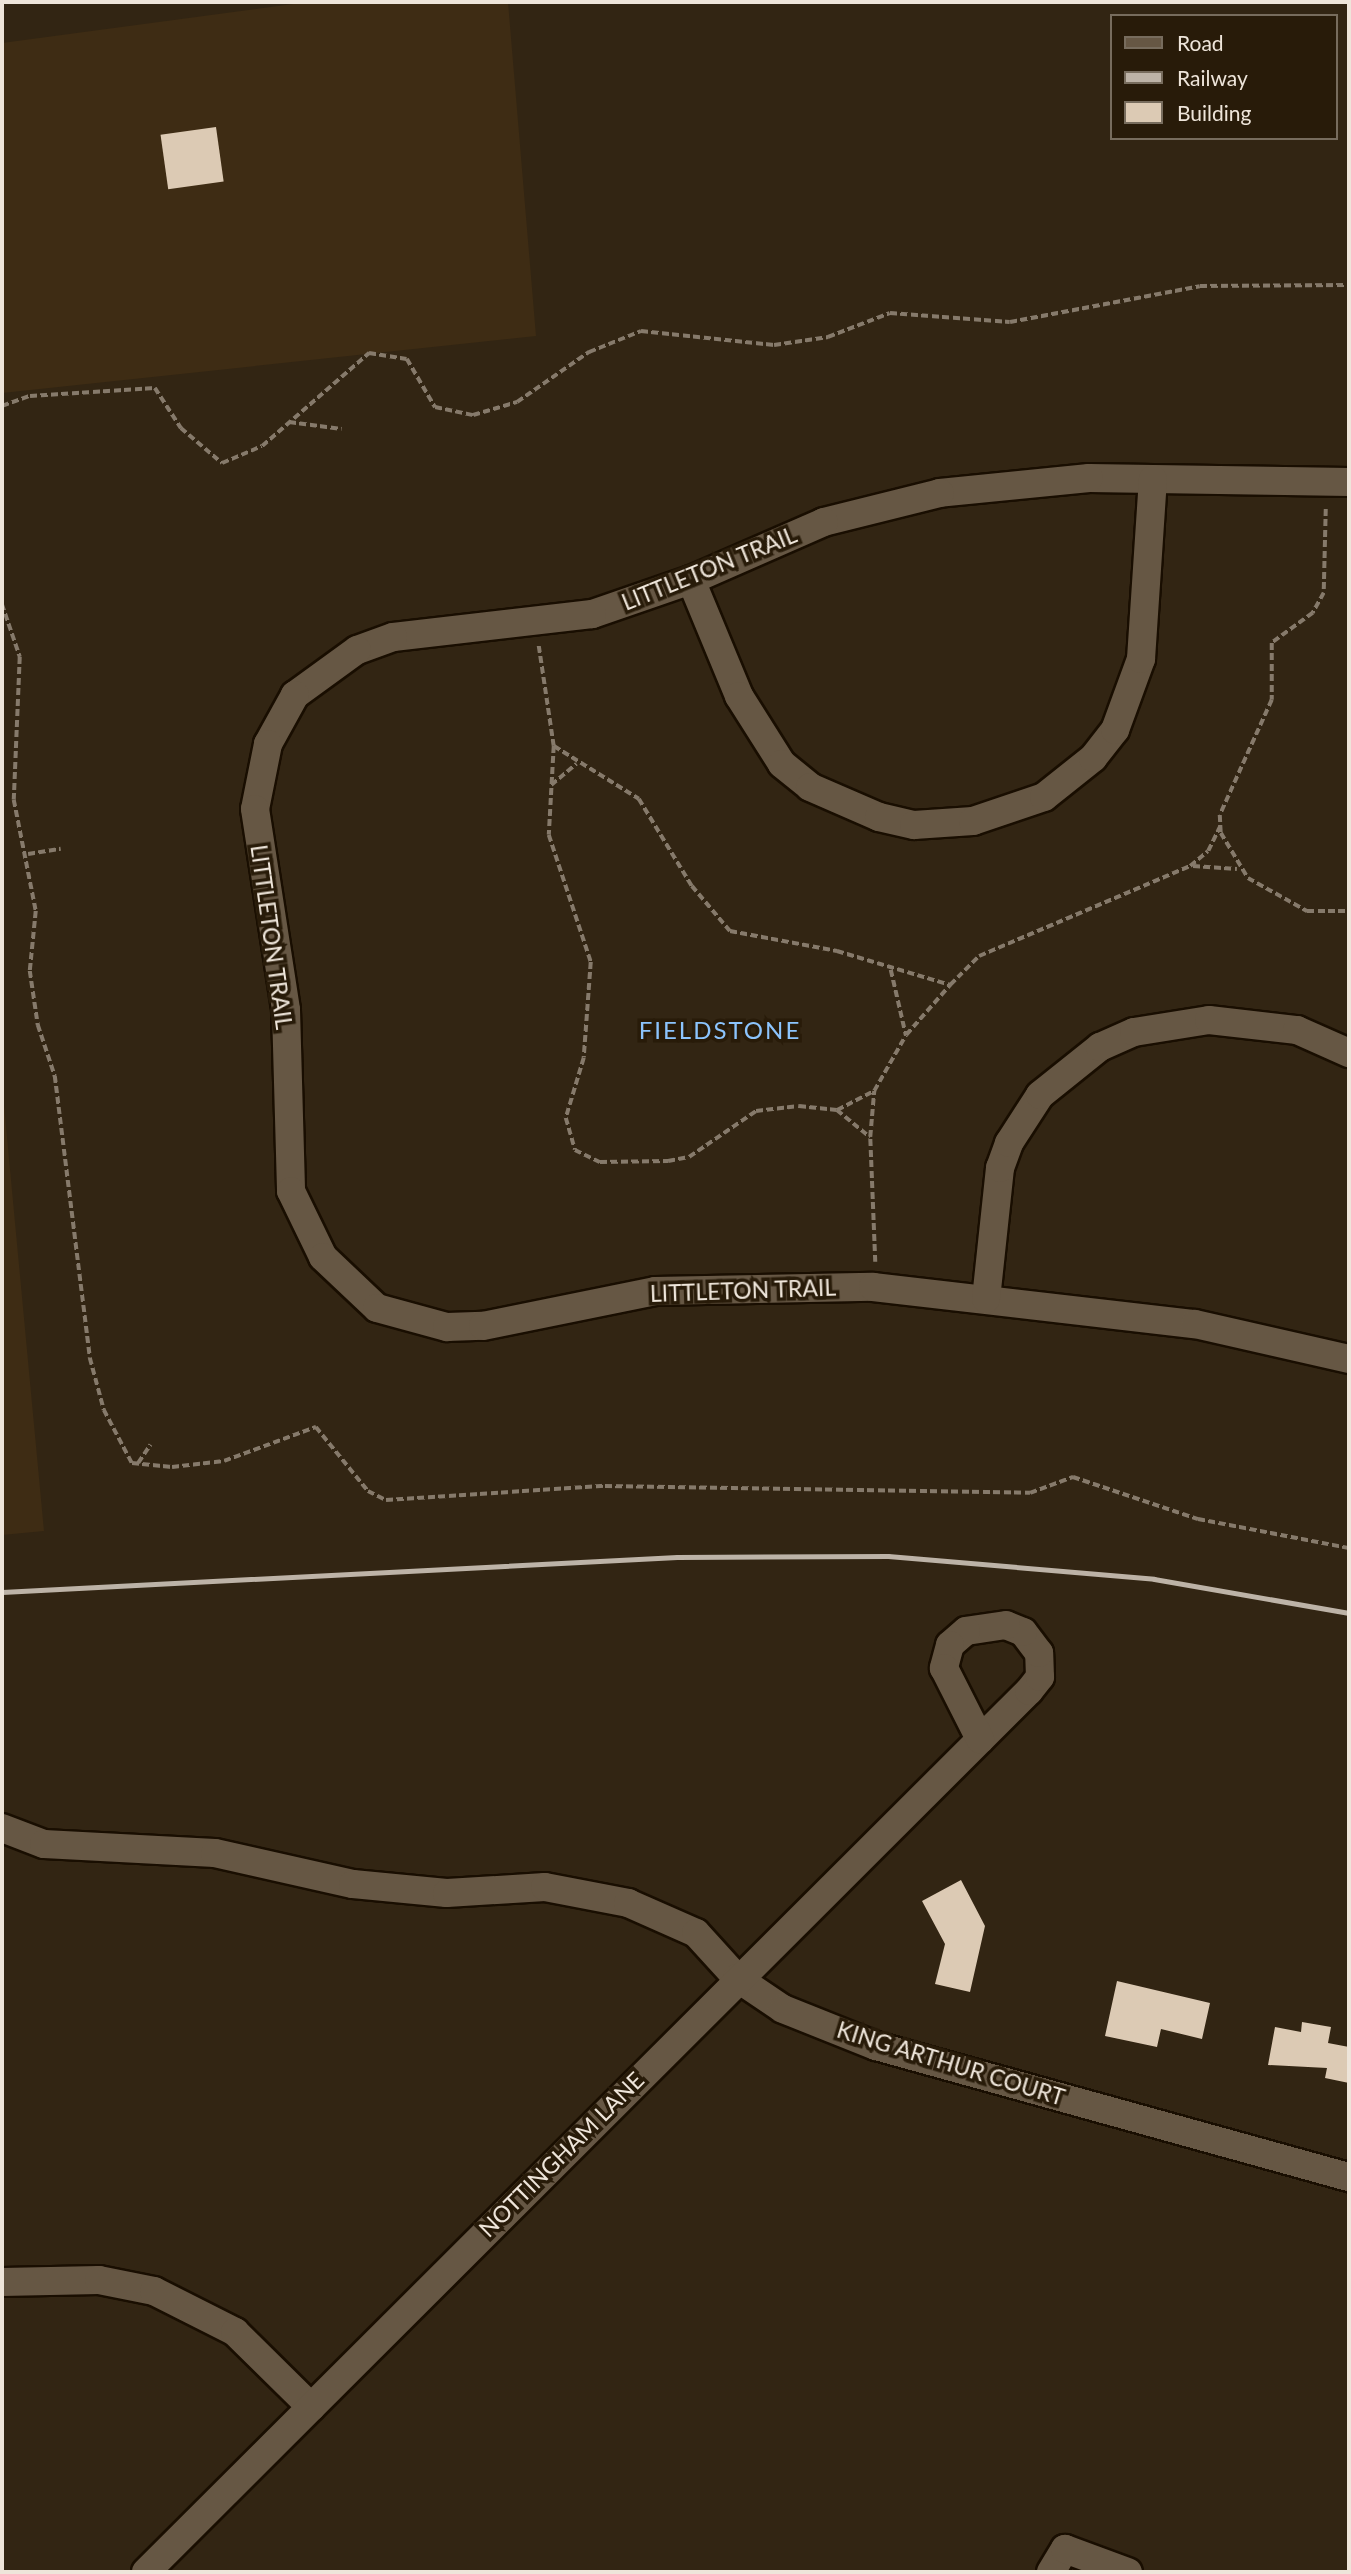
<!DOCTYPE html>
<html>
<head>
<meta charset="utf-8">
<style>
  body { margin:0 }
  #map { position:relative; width:1351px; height:2574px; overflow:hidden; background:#322513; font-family:Lato,sans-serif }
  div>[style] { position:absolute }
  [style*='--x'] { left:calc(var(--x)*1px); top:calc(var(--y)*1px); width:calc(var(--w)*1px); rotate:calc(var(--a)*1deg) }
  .built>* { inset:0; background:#3e2c14 }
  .building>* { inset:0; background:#dccab4; transform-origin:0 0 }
  .path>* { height:3.5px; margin-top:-1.75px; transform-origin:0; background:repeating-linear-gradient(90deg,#867a6b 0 7px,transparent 0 10.5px) }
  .roads { filter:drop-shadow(2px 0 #190e01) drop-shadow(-2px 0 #190e01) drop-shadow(0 2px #190e01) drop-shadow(0 -2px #190e01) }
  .minor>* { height:28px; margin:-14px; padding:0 14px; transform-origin:14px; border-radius:14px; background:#665744 }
  .rail>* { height:5px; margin:-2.5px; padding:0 2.5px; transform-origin:2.5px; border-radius:2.5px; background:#bdb3a7 }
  span { translate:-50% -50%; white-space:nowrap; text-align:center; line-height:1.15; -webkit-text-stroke:7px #281b09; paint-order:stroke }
  .street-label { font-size:23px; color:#eee5da }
  .neighbourhood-label { font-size:24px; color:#8cc4fd; letter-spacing:2px }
  .frame { position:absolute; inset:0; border:4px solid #eee5da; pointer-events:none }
  .legend { position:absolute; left:1110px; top:14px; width:228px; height:126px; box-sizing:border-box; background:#281b09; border:2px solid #776c5d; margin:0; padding:9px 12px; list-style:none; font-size:21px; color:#eee5da }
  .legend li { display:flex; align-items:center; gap:14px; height:35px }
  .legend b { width:35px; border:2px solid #776c5d }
</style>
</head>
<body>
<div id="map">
  <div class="built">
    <div style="clip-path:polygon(308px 2px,508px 2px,536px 336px,2px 393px,2px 43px)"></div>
    <div style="clip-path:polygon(2px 1084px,44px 1531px,2px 1535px)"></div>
  </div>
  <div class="building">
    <div style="left:216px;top:127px;width:55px;height:56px;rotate:82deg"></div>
    <div style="clip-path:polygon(961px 1880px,985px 1926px,970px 1992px,935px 1984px,945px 1944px,922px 1901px)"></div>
    <div style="clip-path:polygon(1117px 1981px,1210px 2003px,1202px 2039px,1161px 2029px,1157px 2047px,1105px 2036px)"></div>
    <div style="clip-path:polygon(1302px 2022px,1331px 2027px,1328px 2043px,1349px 2047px,1349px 2083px,1325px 2078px,1327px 2068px,1268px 2065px,1275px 2027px,1301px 2032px)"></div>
  </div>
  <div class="path">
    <div style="--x:2;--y:406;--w:30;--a:-20"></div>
    <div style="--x:30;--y:396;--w:125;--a:-3.7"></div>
    <div style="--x:155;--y:388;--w:48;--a:57"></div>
    <div style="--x:181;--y:428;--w:54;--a:40.5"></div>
    <div style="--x:222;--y:463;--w:43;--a:-23"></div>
    <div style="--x:262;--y:446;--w:142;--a:-41"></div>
    <div style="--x:369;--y:353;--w:38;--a:9"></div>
    <div style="--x:407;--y:359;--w:56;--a:59.7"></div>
    <div style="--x:435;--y:407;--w:39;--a:12"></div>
    <div style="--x:473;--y:415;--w:46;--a:-16.5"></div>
    <div style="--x:517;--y:402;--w:88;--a:-34.8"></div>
    <div style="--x:589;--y:352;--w:56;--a:-22"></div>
    <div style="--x:641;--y:331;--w:134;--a:6"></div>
    <div style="--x:774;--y:345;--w:55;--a:-8.4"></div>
    <div style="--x:828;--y:337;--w:66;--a:-21.2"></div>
    <div style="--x:890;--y:313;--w:120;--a:4.3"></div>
    <div style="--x:1010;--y:322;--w:193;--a:-10.7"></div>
    <div style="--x:1200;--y:286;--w:149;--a:-0.4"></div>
    <div style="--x:289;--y:422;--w:53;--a:7.5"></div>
    <div style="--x:1326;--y:509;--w:84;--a:91.4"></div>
    <div style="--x:1324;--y:593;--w:23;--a:119"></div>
    <div style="--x:1313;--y:613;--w:51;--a:143.8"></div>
    <div style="--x:1272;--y:643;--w:57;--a:90"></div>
    <div style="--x:1272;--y:700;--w:126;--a:114.3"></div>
    <div style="--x:1220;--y:815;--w:18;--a:87"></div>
    <div style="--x:1221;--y:833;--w:52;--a:59"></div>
    <div style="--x:1248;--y:878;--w:68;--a:29.2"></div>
    <div style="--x:1307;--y:911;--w:42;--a:0"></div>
    <div style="--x:2;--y:604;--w:56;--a:71.2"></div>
    <div style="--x:20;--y:657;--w:143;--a:92.4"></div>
    <div style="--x:14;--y:800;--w:113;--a:78.8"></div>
    <div style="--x:36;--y:911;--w:60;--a:95.7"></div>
    <div style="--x:30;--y:971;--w:55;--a:81.6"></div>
    <div style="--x:38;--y:1025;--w:54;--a:71.6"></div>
    <div style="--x:55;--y:1076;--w:284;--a:82.9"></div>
    <div style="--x:90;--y:1358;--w:54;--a:74.9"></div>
    <div style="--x:104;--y:1410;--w:60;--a:62.2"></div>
    <div style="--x:132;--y:1463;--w:40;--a:5.7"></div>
    <div style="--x:172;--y:1467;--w:52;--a:-6.6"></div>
    <div style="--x:224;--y:1461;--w:98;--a:-20.3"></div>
    <div style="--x:316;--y:1427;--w:82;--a:50.9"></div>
    <div style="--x:368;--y:1491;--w:20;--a:27"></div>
    <div style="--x:386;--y:1500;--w:219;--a:-3.7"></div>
    <div style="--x:605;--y:1486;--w:425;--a:0.9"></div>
    <div style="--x:1030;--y:1493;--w:46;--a:-20.4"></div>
    <div style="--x:1073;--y:1477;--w:132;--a:18.6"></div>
    <div style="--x:1198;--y:1519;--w:154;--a:10.9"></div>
    <div style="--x:539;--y:646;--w:101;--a:81.5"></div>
    <div style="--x:554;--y:746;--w:100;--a:31.9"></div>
    <div style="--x:639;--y:799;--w:102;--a:58.7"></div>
    <div style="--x:692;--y:886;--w:59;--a:49.8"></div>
    <div style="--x:730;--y:931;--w:109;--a:10.6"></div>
    <div style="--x:837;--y:951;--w:118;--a:16.7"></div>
    <div style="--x:950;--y:985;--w:41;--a:-45"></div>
    <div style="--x:979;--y:956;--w:229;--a:-23.1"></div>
    <div style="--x:1190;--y:866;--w:23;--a:-40"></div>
    <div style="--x:1208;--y:851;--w:30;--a:-64"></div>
    <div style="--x:554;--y:746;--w:89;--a:93.2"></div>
    <div style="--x:549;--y:835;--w:134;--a:71.7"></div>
    <div style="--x:591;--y:962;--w:96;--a:94.2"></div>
    <div style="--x:584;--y:1058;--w:63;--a:106.7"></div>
    <div style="--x:566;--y:1118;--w:33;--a:74"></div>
    <div style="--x:575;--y:1150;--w:28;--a:26"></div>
    <div style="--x:600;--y:1162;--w:68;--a:-0.8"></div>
    <div style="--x:668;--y:1161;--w:21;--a:-11"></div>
    <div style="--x:689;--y:1157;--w:81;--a:-34.5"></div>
    <div style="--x:756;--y:1111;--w:43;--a:-6.6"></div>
    <div style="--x:799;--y:1106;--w:38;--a:6"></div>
    <div style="--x:837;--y:1110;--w:42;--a:-27.2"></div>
    <div style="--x:551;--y:785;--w:33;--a:-40"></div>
    <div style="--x:28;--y:854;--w:33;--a:-9"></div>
    <div style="--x:1193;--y:866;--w:44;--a:3.9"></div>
    <div style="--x:891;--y:970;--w:67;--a:77"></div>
    <div style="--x:837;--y:1110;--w:43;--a:39.3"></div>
    <div style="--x:875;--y:1262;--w:125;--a:-92.3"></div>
    <div style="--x:870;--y:1137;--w:46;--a:-85"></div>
    <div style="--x:874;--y:1091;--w:64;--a:-60.3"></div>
    <div style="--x:906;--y:1035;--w:67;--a:-48.7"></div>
    <div style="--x:138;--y:1463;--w:22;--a:-56"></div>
  </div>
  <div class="roads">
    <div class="minor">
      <div style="--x:1349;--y:482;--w:260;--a:-179.1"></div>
      <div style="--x:1089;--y:478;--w:150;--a:174.3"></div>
      <div style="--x:940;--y:493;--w:120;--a:166"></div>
      <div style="--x:824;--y:522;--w:145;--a:156.4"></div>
      <div style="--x:691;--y:580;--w:105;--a:161"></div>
      <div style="--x:592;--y:614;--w:200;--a:173.4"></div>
      <div style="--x:393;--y:637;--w:38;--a:160"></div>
      <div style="--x:357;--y:650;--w:77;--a:144"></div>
      <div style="--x:295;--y:695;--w:56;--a:118.9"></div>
      <div style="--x:268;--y:744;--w:66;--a:101.3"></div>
      <div style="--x:255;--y:809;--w:203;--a:81.2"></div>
      <div style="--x:286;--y:1010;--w:181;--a:88.4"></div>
      <div style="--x:291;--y:1191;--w:73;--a:64.1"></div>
      <div style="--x:323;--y:1257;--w:74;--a:43.4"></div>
      <div style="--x:377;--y:1308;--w:73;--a:15.2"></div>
      <div style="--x:447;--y:1327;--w:36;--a:-2"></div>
      <div style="--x:483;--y:1326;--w:176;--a:-11.5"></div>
      <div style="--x:655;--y:1291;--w:218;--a:-1.1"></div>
      <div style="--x:873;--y:1287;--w:324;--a:6.6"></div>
      <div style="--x:1195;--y:1324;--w:158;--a:12.8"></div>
      <div style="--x:691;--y:580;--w:126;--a:67.5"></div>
      <div style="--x:739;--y:696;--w:80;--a:57.7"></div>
      <div style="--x:782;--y:764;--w:36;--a:39"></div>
      <div style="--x:810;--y:787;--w:75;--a:23.5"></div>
      <div style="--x:879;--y:817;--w:36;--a:13"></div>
      <div style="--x:914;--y:825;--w:59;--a:-3.9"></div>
      <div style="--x:973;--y:821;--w:75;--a:-18.7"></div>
      <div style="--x:1044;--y:797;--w:63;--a:-38.5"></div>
      <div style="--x:1093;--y:758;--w:36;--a:-52"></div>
      <div style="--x:1115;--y:730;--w:76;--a:-69.9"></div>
      <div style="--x:1141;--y:659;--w:180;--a:-86.2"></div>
      <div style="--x:986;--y:1299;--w:132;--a:-83.9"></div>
      <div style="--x:1000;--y:1168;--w:27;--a:-70"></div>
      <div style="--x:1009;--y:1143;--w:57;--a:-57.1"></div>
      <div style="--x:1040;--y:1095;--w:77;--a:-38.7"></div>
      <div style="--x:1100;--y:1047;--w:37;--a:-24"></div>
      <div style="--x:1134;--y:1032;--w:76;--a:-9.1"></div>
      <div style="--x:1209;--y:1020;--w:89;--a:6.5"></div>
      <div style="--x:1297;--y:1030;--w:57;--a:23.9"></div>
      <div style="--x:2;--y:1828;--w:45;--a:20.9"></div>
      <div style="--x:44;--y:1844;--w:171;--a:3"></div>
      <div style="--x:215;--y:1853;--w:141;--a:12.7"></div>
      <div style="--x:353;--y:1884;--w:94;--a:5.5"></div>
      <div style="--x:447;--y:1893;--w:98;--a:-3.5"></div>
      <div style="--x:545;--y:1887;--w:85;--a:10.9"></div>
      <div style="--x:628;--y:1903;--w:74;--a:23.8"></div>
      <div style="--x:696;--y:1933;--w:61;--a:47.7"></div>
      <div style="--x:737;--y:1978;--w:55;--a:34"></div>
      <div style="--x:783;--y:2009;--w:100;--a:21.7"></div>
      <div style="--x:876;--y:2046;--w:491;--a:15.5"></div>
      <div style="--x:2;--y:2282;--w:97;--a:-1.2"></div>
      <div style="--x:99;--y:2280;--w:56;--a:11.3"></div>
      <div style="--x:154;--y:2291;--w:91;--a:26.8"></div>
      <div style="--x:235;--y:2332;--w:107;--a:44.6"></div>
      <div style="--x:146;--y:2572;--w:1247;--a:-44.94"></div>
      <div style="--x:1029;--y:1691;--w:18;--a:-52"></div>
      <div style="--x:1040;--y:1677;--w:24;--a:-92"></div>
      <div style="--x:1039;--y:1653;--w:26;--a:-127"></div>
      <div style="--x:1023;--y:1632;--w:18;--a:-158"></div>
      <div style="--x:1006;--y:1625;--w:40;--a:171.5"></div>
      <div style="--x:966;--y:1631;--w:21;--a:139"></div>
      <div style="--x:950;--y:1645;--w:24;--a:105"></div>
      <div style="--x:944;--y:1668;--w:80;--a:63.1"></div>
      <div style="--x:1051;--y:2572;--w:27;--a:-59"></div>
      <div style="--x:1065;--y:2549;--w:67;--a:20.1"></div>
    </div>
  </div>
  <div class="rail">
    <div style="--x:2;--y:1592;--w:676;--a:-2.97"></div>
    <div style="--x:677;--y:1557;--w:211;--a:-0.3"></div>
    <div style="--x:888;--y:1556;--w:267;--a:4.9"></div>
    <div style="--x:1154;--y:1579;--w:198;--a:9.9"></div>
  </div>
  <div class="street-label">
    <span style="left:709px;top:568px;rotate:-22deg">LITTLETON TRAIL</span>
    <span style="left:272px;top:937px;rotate:82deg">LITTLETON TRAIL</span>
    <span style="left:743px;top:1290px;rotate:-2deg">LITTLETON TRAIL</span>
    <span style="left:951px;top:2063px;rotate:17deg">KING ARTHUR COURT</span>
    <span style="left:561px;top:2154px;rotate:-45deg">NOTTINGHAM LANE</span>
  </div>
  <div class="neighbourhood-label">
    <span style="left:720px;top:1030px">FIELDSTONE</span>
  </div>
  <div class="frame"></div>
  <ul class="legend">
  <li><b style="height:9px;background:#665744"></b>Road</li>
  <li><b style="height:9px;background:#bdb3a7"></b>Railway</li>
  <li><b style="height:19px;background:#dccab4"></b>Building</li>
  </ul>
</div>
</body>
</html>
